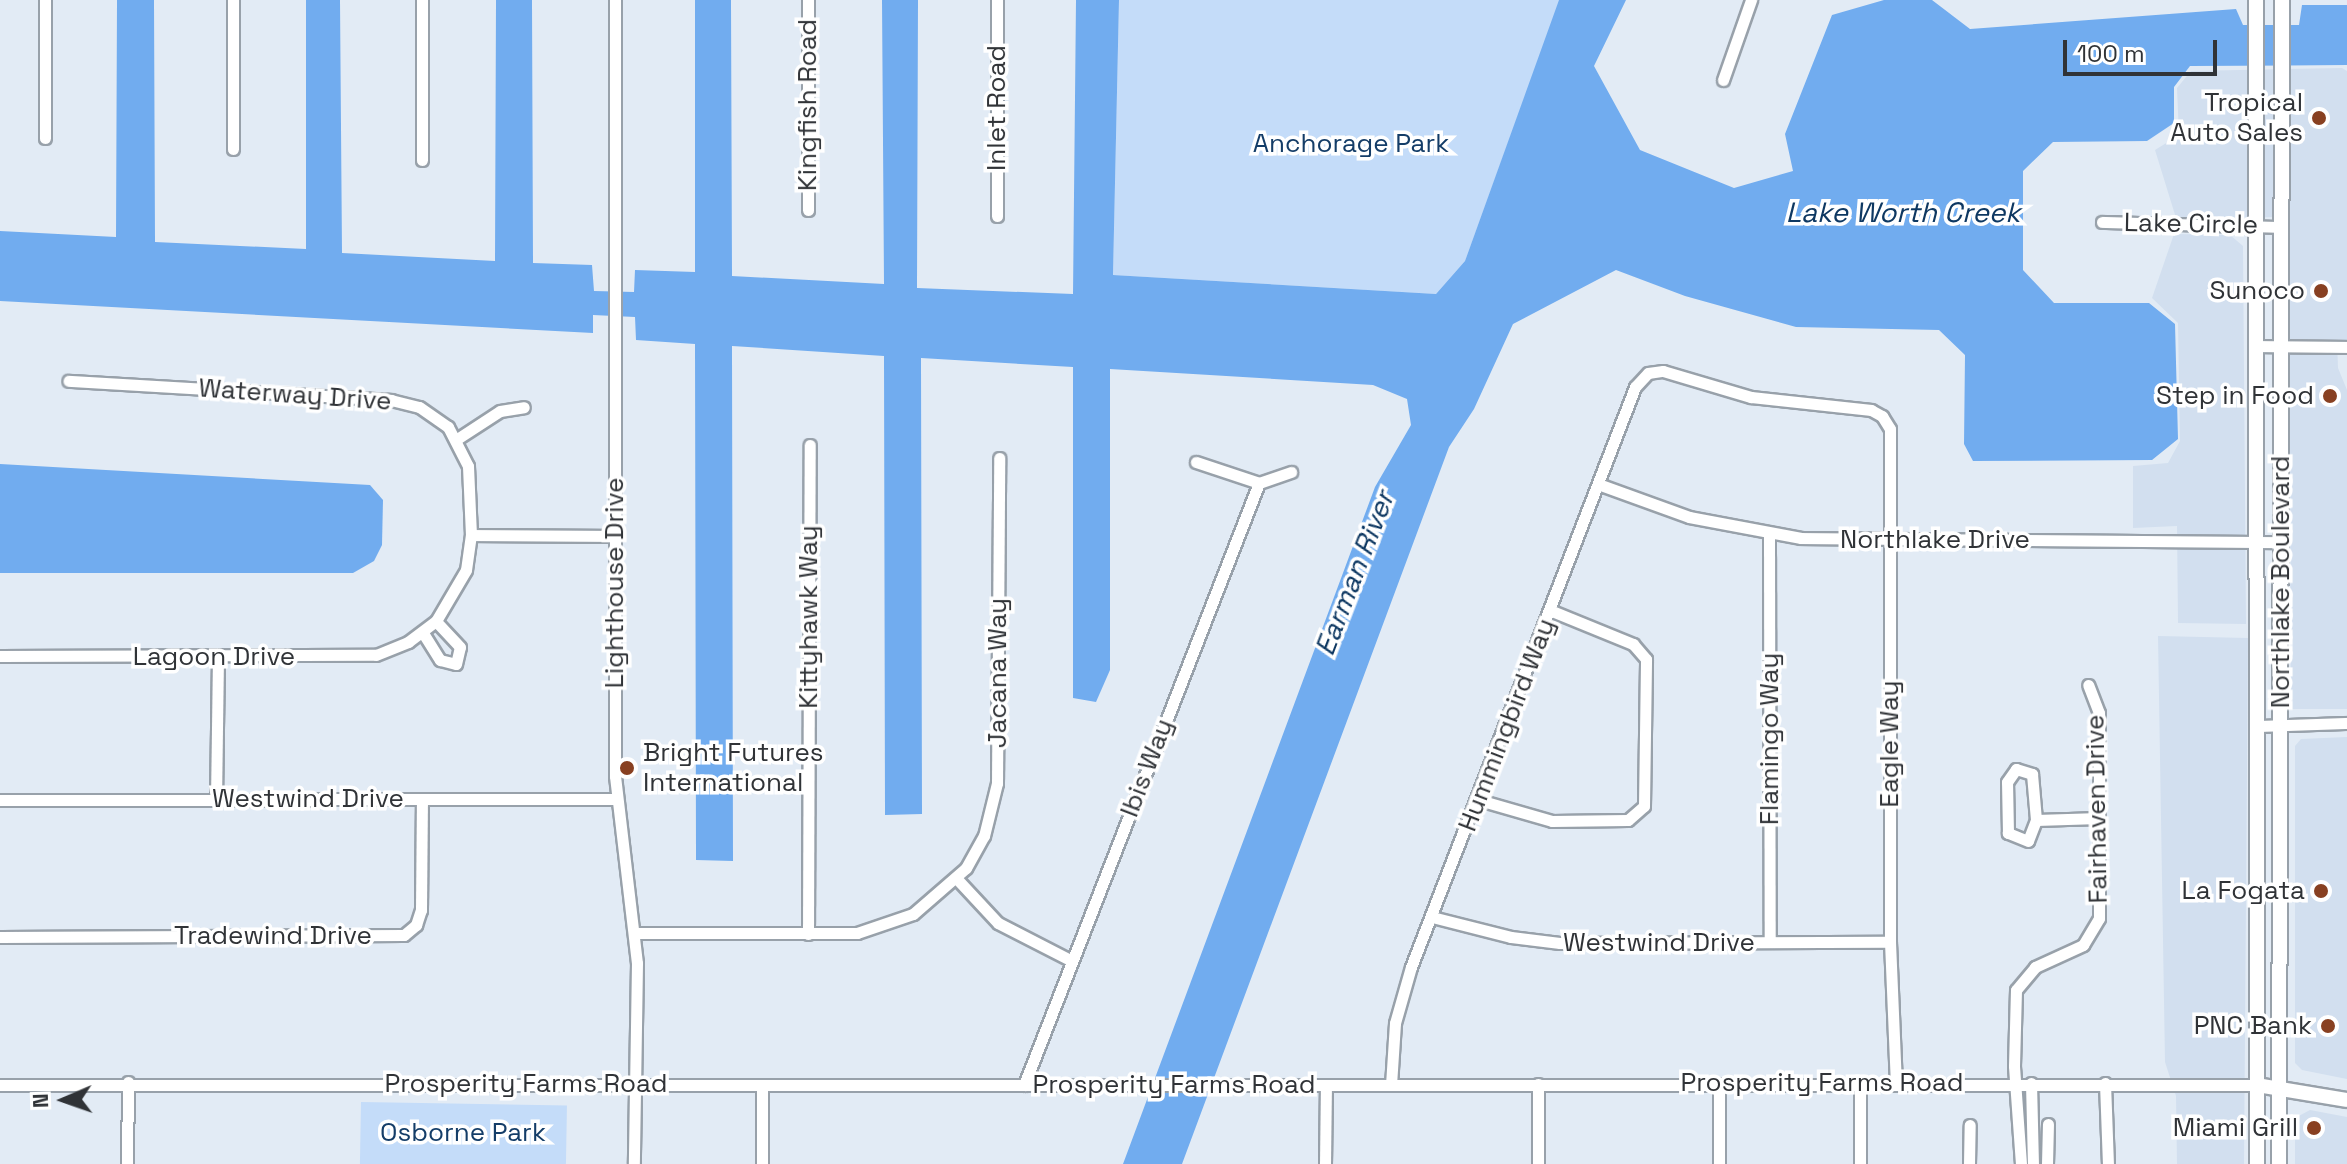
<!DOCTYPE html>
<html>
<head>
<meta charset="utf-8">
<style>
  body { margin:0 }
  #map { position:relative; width:2347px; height:1164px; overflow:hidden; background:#e2ebf5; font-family:"Space Grotesk",sans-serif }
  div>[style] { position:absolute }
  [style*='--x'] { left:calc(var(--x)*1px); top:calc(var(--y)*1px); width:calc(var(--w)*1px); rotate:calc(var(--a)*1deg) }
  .built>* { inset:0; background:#d2dfef }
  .green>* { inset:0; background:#c4dcf9; transform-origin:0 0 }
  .water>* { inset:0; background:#71acef }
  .roads { filter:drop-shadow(2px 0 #98a1aa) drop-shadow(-2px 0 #98a1aa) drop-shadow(0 2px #98a1aa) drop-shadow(0 -2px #98a1aa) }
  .minor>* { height:11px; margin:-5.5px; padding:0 5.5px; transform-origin:5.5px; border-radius:5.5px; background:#fff }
  .major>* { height:14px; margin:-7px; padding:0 7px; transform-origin:7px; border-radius:7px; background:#fff }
  .dots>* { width:22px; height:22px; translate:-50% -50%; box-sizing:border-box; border:4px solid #fff; border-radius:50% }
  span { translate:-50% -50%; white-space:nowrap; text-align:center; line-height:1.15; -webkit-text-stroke:7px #fff; paint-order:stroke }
  .poi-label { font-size:26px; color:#303337 }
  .right { translate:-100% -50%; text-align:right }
  .left { translate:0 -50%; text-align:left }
  .street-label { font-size:26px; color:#303337 }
  .park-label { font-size:26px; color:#143d68 }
  .water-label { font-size:28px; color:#0e3862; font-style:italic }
  .north { position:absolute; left:24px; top:1060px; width:80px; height:80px; -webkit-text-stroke:6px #fff; paint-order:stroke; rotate:268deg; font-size:22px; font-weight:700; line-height:32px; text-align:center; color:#303337 }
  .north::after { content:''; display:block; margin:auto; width:28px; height:36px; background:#303337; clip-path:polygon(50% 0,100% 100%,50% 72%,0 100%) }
  .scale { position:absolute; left:2063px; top:40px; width:154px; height:36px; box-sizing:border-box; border:4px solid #303337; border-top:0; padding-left:10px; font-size:24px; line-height:28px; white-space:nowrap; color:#303337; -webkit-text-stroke:6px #fff; paint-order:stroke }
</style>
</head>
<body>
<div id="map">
  <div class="built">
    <div style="clip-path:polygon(2342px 68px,2347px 71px,2347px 340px,2337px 340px,2338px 368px,2347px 390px,2347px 709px,2291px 709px,2288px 217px,2176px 218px,2155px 150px,2179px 135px,2177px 88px,2191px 71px)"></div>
    <div style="clip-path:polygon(2174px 234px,2230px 235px,2243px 246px,2246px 624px,2178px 623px,2177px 526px,2133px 528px,2133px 466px,2168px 463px,2180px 441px,2178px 323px,2152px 298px)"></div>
    <div style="clip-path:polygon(2158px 636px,2248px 638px,2244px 1164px,2177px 1164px,2176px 1096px,2165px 1062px)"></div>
    <div style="clip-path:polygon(2347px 737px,2347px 1079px,2302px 1070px,2295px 1063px,2295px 746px,2301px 739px)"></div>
    <div style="clip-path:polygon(2310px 1110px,2347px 1117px,2347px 1164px,2295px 1164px,2295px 1118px)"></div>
  </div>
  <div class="green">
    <div style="clip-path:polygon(1119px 0,1560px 0,1465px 261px,1436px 294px,1113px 275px)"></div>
    <div style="left:361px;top:1102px;width:206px;height:62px;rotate:1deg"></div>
  </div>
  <div class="water">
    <div style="clip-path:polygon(117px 0,154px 0,155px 242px,306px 249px,306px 0,340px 0,342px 253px,495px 261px,496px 0,532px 0,533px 263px,592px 265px,594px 291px,634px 292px,635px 270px,695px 272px,695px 0,731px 0,732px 276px,884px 284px,882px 0,918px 0,917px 288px,1073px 294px,1076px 0,1119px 0,1113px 275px,1436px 294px,1465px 261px,1559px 0,1626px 0,1594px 66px,1640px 150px,1734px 188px,1793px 171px,1785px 134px,1832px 15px,1884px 0,1932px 0,1970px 29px,2236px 9px,2243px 25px,2299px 25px,2302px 5px,2347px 5px,2347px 65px,2190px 66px,2174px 87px,2174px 123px,2147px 141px,2053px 142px,2023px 171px,2023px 270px,2054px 303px,2149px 303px,2175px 324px,2178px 439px,2152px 460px,1973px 461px,1964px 444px,1965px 355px,1939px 330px,1796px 327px,1685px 296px,1616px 270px,1513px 324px,1474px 409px,1449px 447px,1182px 1164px,1123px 1164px,1375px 487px,1411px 425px,1407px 399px,1373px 385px,1110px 369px,1110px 670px,1096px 702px,1073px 698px,1073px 367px,921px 358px,922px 814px,885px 815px,884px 356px,732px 346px,733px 861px,696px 860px,695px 344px,636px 340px,635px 317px,593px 315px,593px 333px,0 301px,0 231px,116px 237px)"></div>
    <div style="clip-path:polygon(0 464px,370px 485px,383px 500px,382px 545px,374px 561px,353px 573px,0 573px)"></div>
  </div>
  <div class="roads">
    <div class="minor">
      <div style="--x:45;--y:0;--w:138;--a:90"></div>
      <div style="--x:233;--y:0;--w:149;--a:90"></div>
      <div style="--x:422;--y:0;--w:160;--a:90"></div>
      <div style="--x:615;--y:0;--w:776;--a:90"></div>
      <div style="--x:615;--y:776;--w:188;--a:83.3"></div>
      <div style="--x:637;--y:963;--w:201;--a:90.9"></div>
      <div style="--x:1723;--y:80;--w:85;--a:-70.7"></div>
      <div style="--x:808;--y:210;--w:210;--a:-90"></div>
      <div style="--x:997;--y:216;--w:216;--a:-90"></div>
      <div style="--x:2102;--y:222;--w:178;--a:1.6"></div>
      <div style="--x:2256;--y:346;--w:91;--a:0.6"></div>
      <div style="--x:457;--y:439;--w:51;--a:-33.1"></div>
      <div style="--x:500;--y:411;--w:24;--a:-9"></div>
      <div style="--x:1196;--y:462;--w:66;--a:18.4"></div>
      <div style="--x:1598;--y:484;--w:97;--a:19.9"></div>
      <div style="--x:1689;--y:517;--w:114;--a:10.6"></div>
      <div style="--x:1801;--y:538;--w:480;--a:0.5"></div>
      <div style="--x:471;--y:535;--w:144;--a:0.4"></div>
      <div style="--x:1769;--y:536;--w:406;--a:89.9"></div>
      <div style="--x:423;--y:633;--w:32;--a:58"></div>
      <div style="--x:440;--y:660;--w:16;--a:14"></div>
      <div style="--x:456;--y:664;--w:17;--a:-77"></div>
      <div style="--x:460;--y:647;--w:35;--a:-133"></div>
      <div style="--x:0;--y:656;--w:376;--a:-0.2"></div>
      <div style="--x:376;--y:655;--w:35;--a:-22"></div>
      <div style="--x:408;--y:642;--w:35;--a:-37"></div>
      <div style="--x:436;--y:621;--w:59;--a:-59.5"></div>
      <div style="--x:466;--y:570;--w:35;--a:-82"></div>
      <div style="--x:471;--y:535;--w:69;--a:-92.5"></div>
      <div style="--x:468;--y:466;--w:44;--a:-117.1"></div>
      <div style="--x:448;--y:427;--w:35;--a:-145"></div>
      <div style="--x:419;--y:407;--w:29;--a:-166"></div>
      <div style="--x:391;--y:400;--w:323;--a:-176.6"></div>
      <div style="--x:2257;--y:726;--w:90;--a:-1.9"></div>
      <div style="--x:0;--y:800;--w:616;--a:-0.09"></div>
      <div style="--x:216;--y:800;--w:142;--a:-89.2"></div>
      <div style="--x:1479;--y:800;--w:76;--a:16"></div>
      <div style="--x:1552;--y:821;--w:76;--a:-0.8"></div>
      <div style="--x:1628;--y:820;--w:21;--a:-41"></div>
      <div style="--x:1644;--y:806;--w:147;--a:-89.2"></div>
      <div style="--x:1646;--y:659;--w:20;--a:-131"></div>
      <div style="--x:1633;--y:644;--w:87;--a:-157.8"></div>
      <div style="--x:2036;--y:820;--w:22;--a:111"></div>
      <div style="--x:2028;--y:841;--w:22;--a:-158"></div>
      <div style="--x:2008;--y:833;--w:51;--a:-91.1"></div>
      <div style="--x:2007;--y:782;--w:16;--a:-55"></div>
      <div style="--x:2016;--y:769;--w:17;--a:17"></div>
      <div style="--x:2032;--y:774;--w:46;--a:85"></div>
      <div style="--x:2036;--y:820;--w:63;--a:-1.8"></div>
      <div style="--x:957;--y:879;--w:60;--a:47"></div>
      <div style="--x:998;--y:923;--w:83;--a:27.2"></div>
      <div style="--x:1432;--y:917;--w:81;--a:14.2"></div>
      <div style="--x:1511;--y:937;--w:49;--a:7"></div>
      <div style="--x:1560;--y:943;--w:330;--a:-0.2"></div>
      <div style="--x:634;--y:933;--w:223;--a:0"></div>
      <div style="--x:857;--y:933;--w:59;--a:-18.7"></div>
      <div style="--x:913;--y:914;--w:70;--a:-41"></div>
      <div style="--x:966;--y:868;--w:37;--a:-61"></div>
      <div style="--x:984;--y:836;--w:55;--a:-76.2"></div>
      <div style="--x:997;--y:783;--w:325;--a:-89.6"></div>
      <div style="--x:808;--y:934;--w:489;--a:-89.8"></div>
      <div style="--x:0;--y:937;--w:404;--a:-0.3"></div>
      <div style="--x:404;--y:935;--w:16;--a:-40"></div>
      <div style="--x:416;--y:925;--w:16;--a:-72"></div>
      <div style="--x:421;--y:910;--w:111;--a:-89.5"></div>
      <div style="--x:1860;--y:1083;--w:81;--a:90"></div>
      <div style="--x:2031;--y:1083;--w:81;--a:88.6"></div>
      <div style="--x:2105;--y:1083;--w:81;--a:87.9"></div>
      <div style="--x:1719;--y:1084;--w:80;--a:90"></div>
      <div style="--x:0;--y:1085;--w:2257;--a:0"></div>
      <div style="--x:1024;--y:1085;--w:646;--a:-68.68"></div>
      <div style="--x:1259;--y:483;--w:34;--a:-19"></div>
      <div style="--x:1391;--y:1085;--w:62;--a:-86.3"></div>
      <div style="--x:1395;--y:1023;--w:58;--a:-74.1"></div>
      <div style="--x:1411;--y:967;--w:622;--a:-68.88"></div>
      <div style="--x:1635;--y:387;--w:19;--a:-47"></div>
      <div style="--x:1648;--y:373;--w:15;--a:-8"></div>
      <div style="--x:1663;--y:371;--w:92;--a:16.5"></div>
      <div style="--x:1751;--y:397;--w:121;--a:6.2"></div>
      <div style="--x:1871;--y:410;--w:13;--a:29"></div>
      <div style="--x:1882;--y:416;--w:15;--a:58"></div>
      <div style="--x:1890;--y:429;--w:513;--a:90"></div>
      <div style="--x:1890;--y:942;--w:141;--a:87.6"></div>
      <div style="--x:127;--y:1164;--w:82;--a:-89.3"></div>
      <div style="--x:762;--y:1164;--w:79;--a:-90"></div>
      <div style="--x:1325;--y:1164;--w:79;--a:-89.3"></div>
      <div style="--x:1538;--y:1164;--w:80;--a:-90"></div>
      <div style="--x:1969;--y:1164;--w:39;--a:-89"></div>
      <div style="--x:2021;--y:1164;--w:98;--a:-94.1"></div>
      <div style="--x:2014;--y:1066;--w:76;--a:-88.5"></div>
      <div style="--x:2016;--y:990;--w:30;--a:-50"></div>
      <div style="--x:2035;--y:967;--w:53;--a:-24.6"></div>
      <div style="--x:2083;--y:945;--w:31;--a:-59"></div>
      <div style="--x:2099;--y:918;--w:205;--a:-90"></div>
      <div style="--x:2099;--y:713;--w:30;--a:-111"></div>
      <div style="--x:2047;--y:1164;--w:40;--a:-88.6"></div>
    </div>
    <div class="major">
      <div style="--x:2256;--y:0;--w:1164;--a:89.95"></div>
      <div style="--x:2257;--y:1085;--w:91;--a:9.5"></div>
      <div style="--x:2279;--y:1164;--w:1164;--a:-89.85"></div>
    </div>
  </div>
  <div class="dots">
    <div style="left:2319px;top:118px;background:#884021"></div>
    <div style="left:2321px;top:291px;background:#884021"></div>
    <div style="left:2330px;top:396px;background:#884021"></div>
    <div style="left:627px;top:768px;background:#884021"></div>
    <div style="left:2321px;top:891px;background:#884021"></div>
    <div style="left:2328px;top:1026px;background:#884021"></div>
    <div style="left:2314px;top:1128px;background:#884021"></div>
  </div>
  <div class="poi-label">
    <span class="right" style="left:2303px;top:118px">Tropical<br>Auto Sales</span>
    <span class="right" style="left:2305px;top:291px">Sunoco</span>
    <span class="right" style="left:2314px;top:396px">Step in Food</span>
    <span class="left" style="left:643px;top:768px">Bright Futures<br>International</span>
    <span class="right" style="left:2305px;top:891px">La Fogata</span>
    <span class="right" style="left:2312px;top:1026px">PNC Bank</span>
    <span class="right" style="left:2298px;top:1128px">Miami Grill</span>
  </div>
  <div class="street-label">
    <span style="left:808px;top:105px;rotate:-90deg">Kingfish Road</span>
    <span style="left:997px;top:108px;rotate:-90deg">Inlet Road</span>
    <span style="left:2191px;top:224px;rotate:1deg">Lake Circle</span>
    <span style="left:295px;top:395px;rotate:4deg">Waterway Drive</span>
    <span style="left:1935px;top:540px">Northlake Drive</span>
    <span style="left:2281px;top:582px;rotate:-90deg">Northlake Boulevard</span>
    <span style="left:615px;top:583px;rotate:-90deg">Lighthouse Drive</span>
    <span style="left:809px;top:617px;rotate:-90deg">Kittyhawk Way</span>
    <span style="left:214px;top:657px">Lagoon Drive</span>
    <span style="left:998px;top:673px;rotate:-90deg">Jacana Way</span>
    <span style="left:1507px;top:725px;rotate:-69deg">Hummingbird Way</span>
    <span style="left:1770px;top:739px;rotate:-90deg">Flamingo Way</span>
    <span style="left:1890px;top:744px;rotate:-90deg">Eagle Way</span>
    <span style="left:1147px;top:768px;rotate:-69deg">Ibis Way</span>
    <span style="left:308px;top:799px">Westwind Drive</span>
    <span style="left:2097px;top:809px;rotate:-91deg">Fairhaven Drive</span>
    <span style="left:273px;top:936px">Tradewind Drive</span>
    <span style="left:1659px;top:943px">Westwind Drive</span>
    <span style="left:1822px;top:1083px">Prosperity Farms Road</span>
    <span style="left:526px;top:1084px">Prosperity Farms Road</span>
    <span style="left:1174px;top:1085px">Prosperity Farms Road</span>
  </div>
  <div class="park-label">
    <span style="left:1351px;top:144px">Anchorage Park</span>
    <span style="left:463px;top:1133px">Osborne Park</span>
  </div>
  <div class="water-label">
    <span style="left:1903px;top:212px">Lake Worth Creek</span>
    <span style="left:1354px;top:573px;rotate:-69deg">Earman River</span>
  </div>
  <div class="north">N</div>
  <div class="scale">100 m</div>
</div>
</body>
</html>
